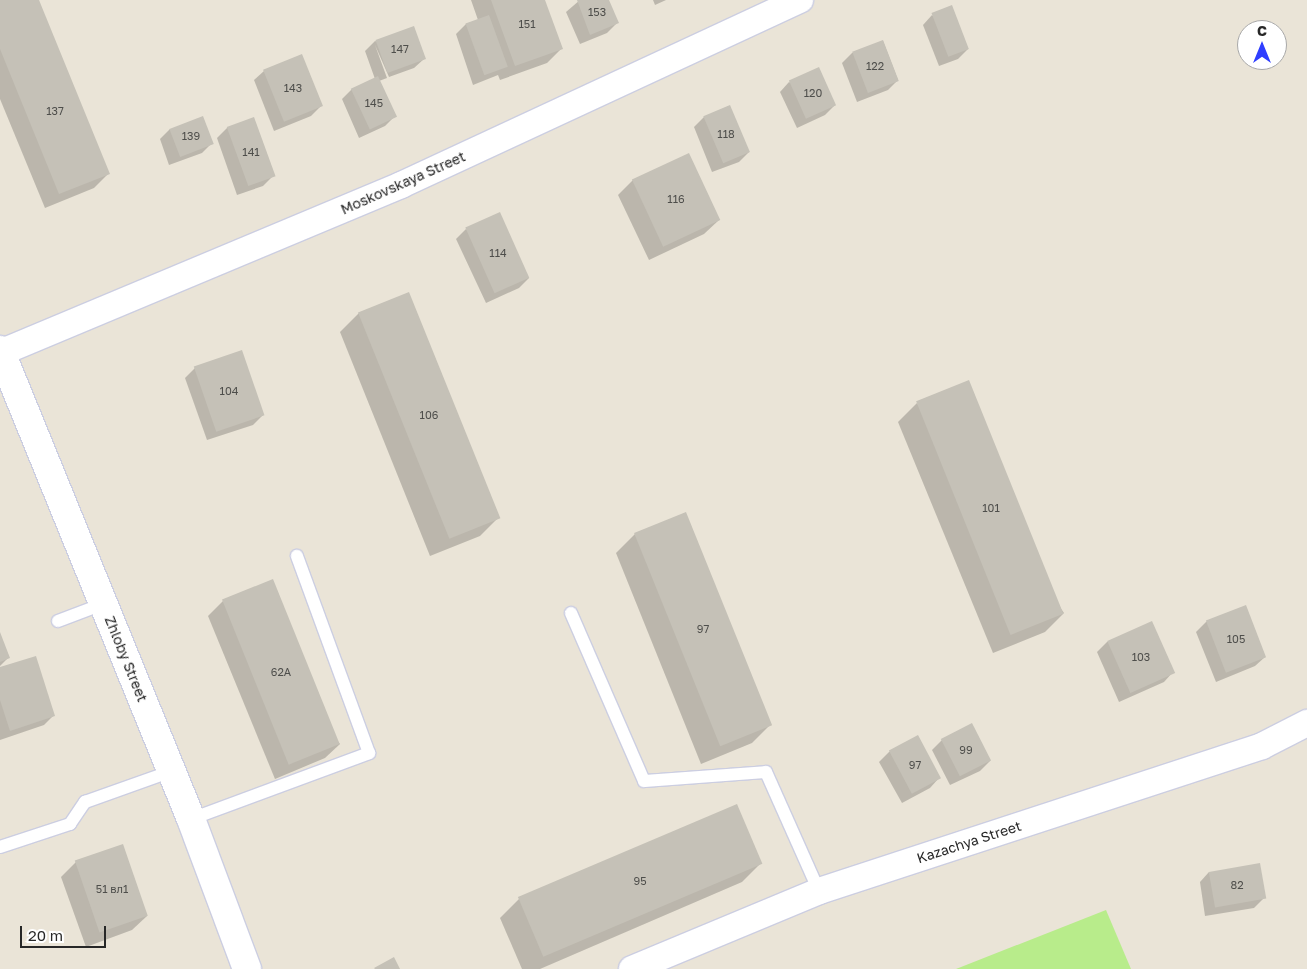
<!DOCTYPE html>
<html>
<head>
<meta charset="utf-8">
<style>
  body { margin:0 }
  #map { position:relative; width:1307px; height:969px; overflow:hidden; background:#eae4d7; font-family:"Golos Text",sans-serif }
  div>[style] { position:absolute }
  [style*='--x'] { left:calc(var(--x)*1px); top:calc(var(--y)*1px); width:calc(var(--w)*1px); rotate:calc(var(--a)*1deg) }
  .pitch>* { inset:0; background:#b8ec8b }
  .shadow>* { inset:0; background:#0003 }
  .building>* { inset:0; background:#c5c1b7; transform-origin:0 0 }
  .roads { filter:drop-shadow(1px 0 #cccee1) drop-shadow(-1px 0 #cccee1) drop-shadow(0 1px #cccee1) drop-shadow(0 -1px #cccee1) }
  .service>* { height:12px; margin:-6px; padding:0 6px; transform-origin:6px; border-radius:6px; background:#fff }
  .minor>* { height:26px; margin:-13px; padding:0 13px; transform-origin:13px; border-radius:13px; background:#fff }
  .tertiary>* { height:28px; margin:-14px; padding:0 14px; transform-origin:14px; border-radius:14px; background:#fff }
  span { translate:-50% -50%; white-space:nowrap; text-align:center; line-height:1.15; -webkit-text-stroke:4.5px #fff; paint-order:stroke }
  .number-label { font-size:11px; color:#4e4e4b }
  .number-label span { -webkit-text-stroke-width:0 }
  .street-label { font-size:14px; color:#272727 }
  .north { position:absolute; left:1237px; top:20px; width:50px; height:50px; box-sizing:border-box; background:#fff; border:1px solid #a9a9a9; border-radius:50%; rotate:0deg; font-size:14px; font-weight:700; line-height:20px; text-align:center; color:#272727 }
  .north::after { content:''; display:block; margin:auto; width:18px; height:22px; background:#2f3eff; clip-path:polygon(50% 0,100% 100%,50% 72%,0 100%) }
  .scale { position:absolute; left:20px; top:926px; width:86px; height:22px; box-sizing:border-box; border:2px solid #272727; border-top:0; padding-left:6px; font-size:15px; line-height:18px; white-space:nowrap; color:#272727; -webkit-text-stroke:4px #fff; paint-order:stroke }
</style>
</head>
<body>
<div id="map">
  <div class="pitch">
    <div style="clip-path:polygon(1106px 910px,1131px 969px,956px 969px)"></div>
  </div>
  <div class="shadow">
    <div style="clip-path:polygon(0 0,37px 0,108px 174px,94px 188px,45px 208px,0 99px)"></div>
    <div style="clip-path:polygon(471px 0,544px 0,562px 48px,547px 63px,500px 80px,498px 75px,473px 85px,456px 34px,466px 24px,478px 20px)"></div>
    <div style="clip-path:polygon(580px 0,607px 0,617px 23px,607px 33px,580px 44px,566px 12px)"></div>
    <div style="clip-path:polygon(653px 0,666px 0,655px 5px)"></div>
    <div style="clip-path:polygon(932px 15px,968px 49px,958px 59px,939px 66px,923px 25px)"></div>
    <div style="clip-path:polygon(375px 41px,424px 59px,414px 68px,389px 77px,375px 45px,387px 78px,379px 81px,395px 116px,385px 126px,359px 138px,342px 99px,352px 89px,375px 79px,365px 51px)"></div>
    <div style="clip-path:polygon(883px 41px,898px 80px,888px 90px,857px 102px,842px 63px,852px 53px)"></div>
    <div style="clip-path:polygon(264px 71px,321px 106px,311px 116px,274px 131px,254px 80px)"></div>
    <div style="clip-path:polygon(789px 82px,835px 105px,825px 115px,797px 128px,780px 92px)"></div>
    <div style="clip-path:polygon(729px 106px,749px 152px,739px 162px,712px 172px,694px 127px,704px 117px)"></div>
    <div style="clip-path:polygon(253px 119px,273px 176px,263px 186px,237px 195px,217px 138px,227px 128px)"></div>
    <div style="clip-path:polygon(170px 129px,212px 143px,202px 153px,169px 165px,160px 139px)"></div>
    <div style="clip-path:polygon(633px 180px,719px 220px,704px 234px,649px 260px,618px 195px)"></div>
    <div style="clip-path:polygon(466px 229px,529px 278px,519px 288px,486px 303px,456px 239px)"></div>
    <div style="clip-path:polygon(359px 313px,499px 517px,480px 536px,430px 556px,340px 332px)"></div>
    <div style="clip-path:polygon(195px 368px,263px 415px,253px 425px,207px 440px,185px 378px)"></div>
    <div style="clip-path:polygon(917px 403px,1064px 613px,1045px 632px,993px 653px,898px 422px)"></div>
    <div style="clip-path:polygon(635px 534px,771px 724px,752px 743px,701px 764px,616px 553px)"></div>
    <div style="clip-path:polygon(223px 601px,340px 744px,325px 758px,275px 779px,208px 616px)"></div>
    <div style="clip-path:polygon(1245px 607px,1265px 657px,1255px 666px,1216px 682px,1196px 632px,1206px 622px)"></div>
    <div style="clip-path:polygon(1151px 623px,1173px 672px,1164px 682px,1119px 702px,1097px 652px,1107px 642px)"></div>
    <div style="clip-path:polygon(0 635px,9px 657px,0 666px)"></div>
    <div style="clip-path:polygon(0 669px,54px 715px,44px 725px,0 740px)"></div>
    <div style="clip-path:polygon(917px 737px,939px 778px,930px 788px,902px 803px,879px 762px,889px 752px)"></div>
    <div style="clip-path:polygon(942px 740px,990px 761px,980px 771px,950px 785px,932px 750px)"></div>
    <div style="clip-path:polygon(76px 862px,147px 916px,132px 930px,86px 947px,61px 877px)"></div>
    <div style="clip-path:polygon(761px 863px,742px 882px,540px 969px,522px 969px,500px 918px,519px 899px)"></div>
    <div style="clip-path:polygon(1209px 872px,1264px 898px,1254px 908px,1205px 916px,1200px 882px)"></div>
  </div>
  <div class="building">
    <div style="clip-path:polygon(0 0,39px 0,110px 174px,59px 194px,0 49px)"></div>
    <div style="clip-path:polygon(491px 0,545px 0,563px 49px,515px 66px)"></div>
    <div style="clip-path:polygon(577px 0,609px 0,619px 23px,590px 35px)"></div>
    <div style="left:952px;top:5px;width:47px;height:22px;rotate:69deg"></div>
    <div style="left:489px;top:15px;width:55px;height:25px;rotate:70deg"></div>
    <div style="left:414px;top:26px;width:35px;height:41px;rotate:70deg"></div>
    <div style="left:883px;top:40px;width:44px;height:33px;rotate:69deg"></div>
    <div style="left:302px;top:54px;width:56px;height:42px;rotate:68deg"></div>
    <div style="left:819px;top:67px;width:42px;height:33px;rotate:66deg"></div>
    <div style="left:378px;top:76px;width:45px;height:30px;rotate:65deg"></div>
    <div style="left:730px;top:105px;width:51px;height:29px;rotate:67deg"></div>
    <div style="left:203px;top:116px;width:30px;height:36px;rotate:69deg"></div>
    <div style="left:254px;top:117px;width:63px;height:29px;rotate:70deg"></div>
    <div style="left:689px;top:153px;width:74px;height:63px;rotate:65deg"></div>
    <div style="left:500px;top:212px;width:72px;height:38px;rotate:66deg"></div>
    <div style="left:409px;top:292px;width:244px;height:55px;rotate:68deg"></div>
    <div style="left:242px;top:350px;width:69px;height:51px;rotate:71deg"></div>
    <div style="left:969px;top:380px;width:252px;height:57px;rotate:68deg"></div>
    <div style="left:686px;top:512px;width:230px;height:56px;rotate:68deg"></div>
    <div style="left:273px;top:579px;width:178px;height:55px;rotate:68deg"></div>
    <div style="left:1246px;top:605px;width:56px;height:43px;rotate:69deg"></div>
    <div style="left:1152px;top:621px;width:57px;height:49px;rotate:66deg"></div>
    <div style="clip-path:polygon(0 632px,10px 658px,0 662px)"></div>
    <div style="clip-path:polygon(36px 656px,55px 716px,10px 731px,0 700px,0 667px)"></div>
    <div style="left:972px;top:723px;width:42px;height:35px;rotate:63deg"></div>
    <div style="left:918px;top:735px;width:49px;height:33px;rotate:62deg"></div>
    <div style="left:737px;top:804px;width:65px;height:238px;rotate:67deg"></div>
    <div style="left:123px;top:844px;width:76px;height:51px;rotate:71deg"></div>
    <div style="left:1260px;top:863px;width:36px;height:52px;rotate:80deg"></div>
    <div style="clip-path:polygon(394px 957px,400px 969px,375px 969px,374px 968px)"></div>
  </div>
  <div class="roads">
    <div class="service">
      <div style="--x:571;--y:613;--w:183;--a:66.5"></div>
      <div style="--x:644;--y:781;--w:122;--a:-4.2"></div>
      <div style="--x:766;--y:772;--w:130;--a:66"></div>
      <div style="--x:58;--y:621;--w:48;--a:-20.7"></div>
      <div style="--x:191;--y:819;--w:190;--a:-20.3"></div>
      <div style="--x:369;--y:753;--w:210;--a:-110.1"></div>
      <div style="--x:0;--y:847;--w:74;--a:-18.2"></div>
      <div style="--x:70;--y:824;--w:27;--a:-56"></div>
      <div style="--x:85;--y:802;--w:92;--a:-19.6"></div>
    </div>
    <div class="minor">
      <div style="--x:0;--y:353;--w:435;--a:-22.7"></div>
      <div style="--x:401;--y:185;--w:440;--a:-24.9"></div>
      <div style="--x:632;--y:969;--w:203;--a:-22.6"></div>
      <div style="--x:819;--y:891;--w:466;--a:-18.1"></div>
      <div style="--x:1262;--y:746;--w:51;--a:-27.1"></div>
    </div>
    <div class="tertiary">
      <div style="--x:0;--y:350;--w:506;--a:67.84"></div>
      <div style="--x:191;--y:819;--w:160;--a:69.5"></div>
    </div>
  </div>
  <div class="number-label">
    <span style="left:597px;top:12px">153</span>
    <span style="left:527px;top:24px">151</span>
    <span style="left:400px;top:49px">147</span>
    <span style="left:875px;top:66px">122</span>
    <span style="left:293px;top:88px">143</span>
    <span style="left:813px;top:93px">120</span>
    <span style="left:374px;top:103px">145</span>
    <span style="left:55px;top:111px">137</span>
    <span style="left:726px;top:134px">118</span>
    <span style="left:191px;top:136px">139</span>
    <span style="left:251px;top:152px">141</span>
    <span style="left:676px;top:199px">116</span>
    <span style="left:498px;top:253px">114</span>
    <span style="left:229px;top:391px">104</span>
    <span style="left:429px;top:415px">106</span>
    <span style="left:991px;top:508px">101</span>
    <span style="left:703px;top:629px">97</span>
    <span style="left:1236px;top:639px">105</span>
    <span style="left:1141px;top:657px">103</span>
    <span style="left:281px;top:672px">62А</span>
    <span style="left:966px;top:750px">99</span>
    <span style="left:915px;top:765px">97</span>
    <span style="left:640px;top:881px">95</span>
    <span style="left:1237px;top:885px">82</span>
    <span style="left:112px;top:889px">51 вл1</span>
  </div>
  <div class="street-label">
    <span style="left:403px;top:183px;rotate:-24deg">Moskovskaya Street</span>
    <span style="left:126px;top:659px;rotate:68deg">Zhloby Street</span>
    <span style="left:969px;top:842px;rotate:-18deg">Kazachya Street</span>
  </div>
  <div class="north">С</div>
  <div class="scale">20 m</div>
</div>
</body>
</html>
